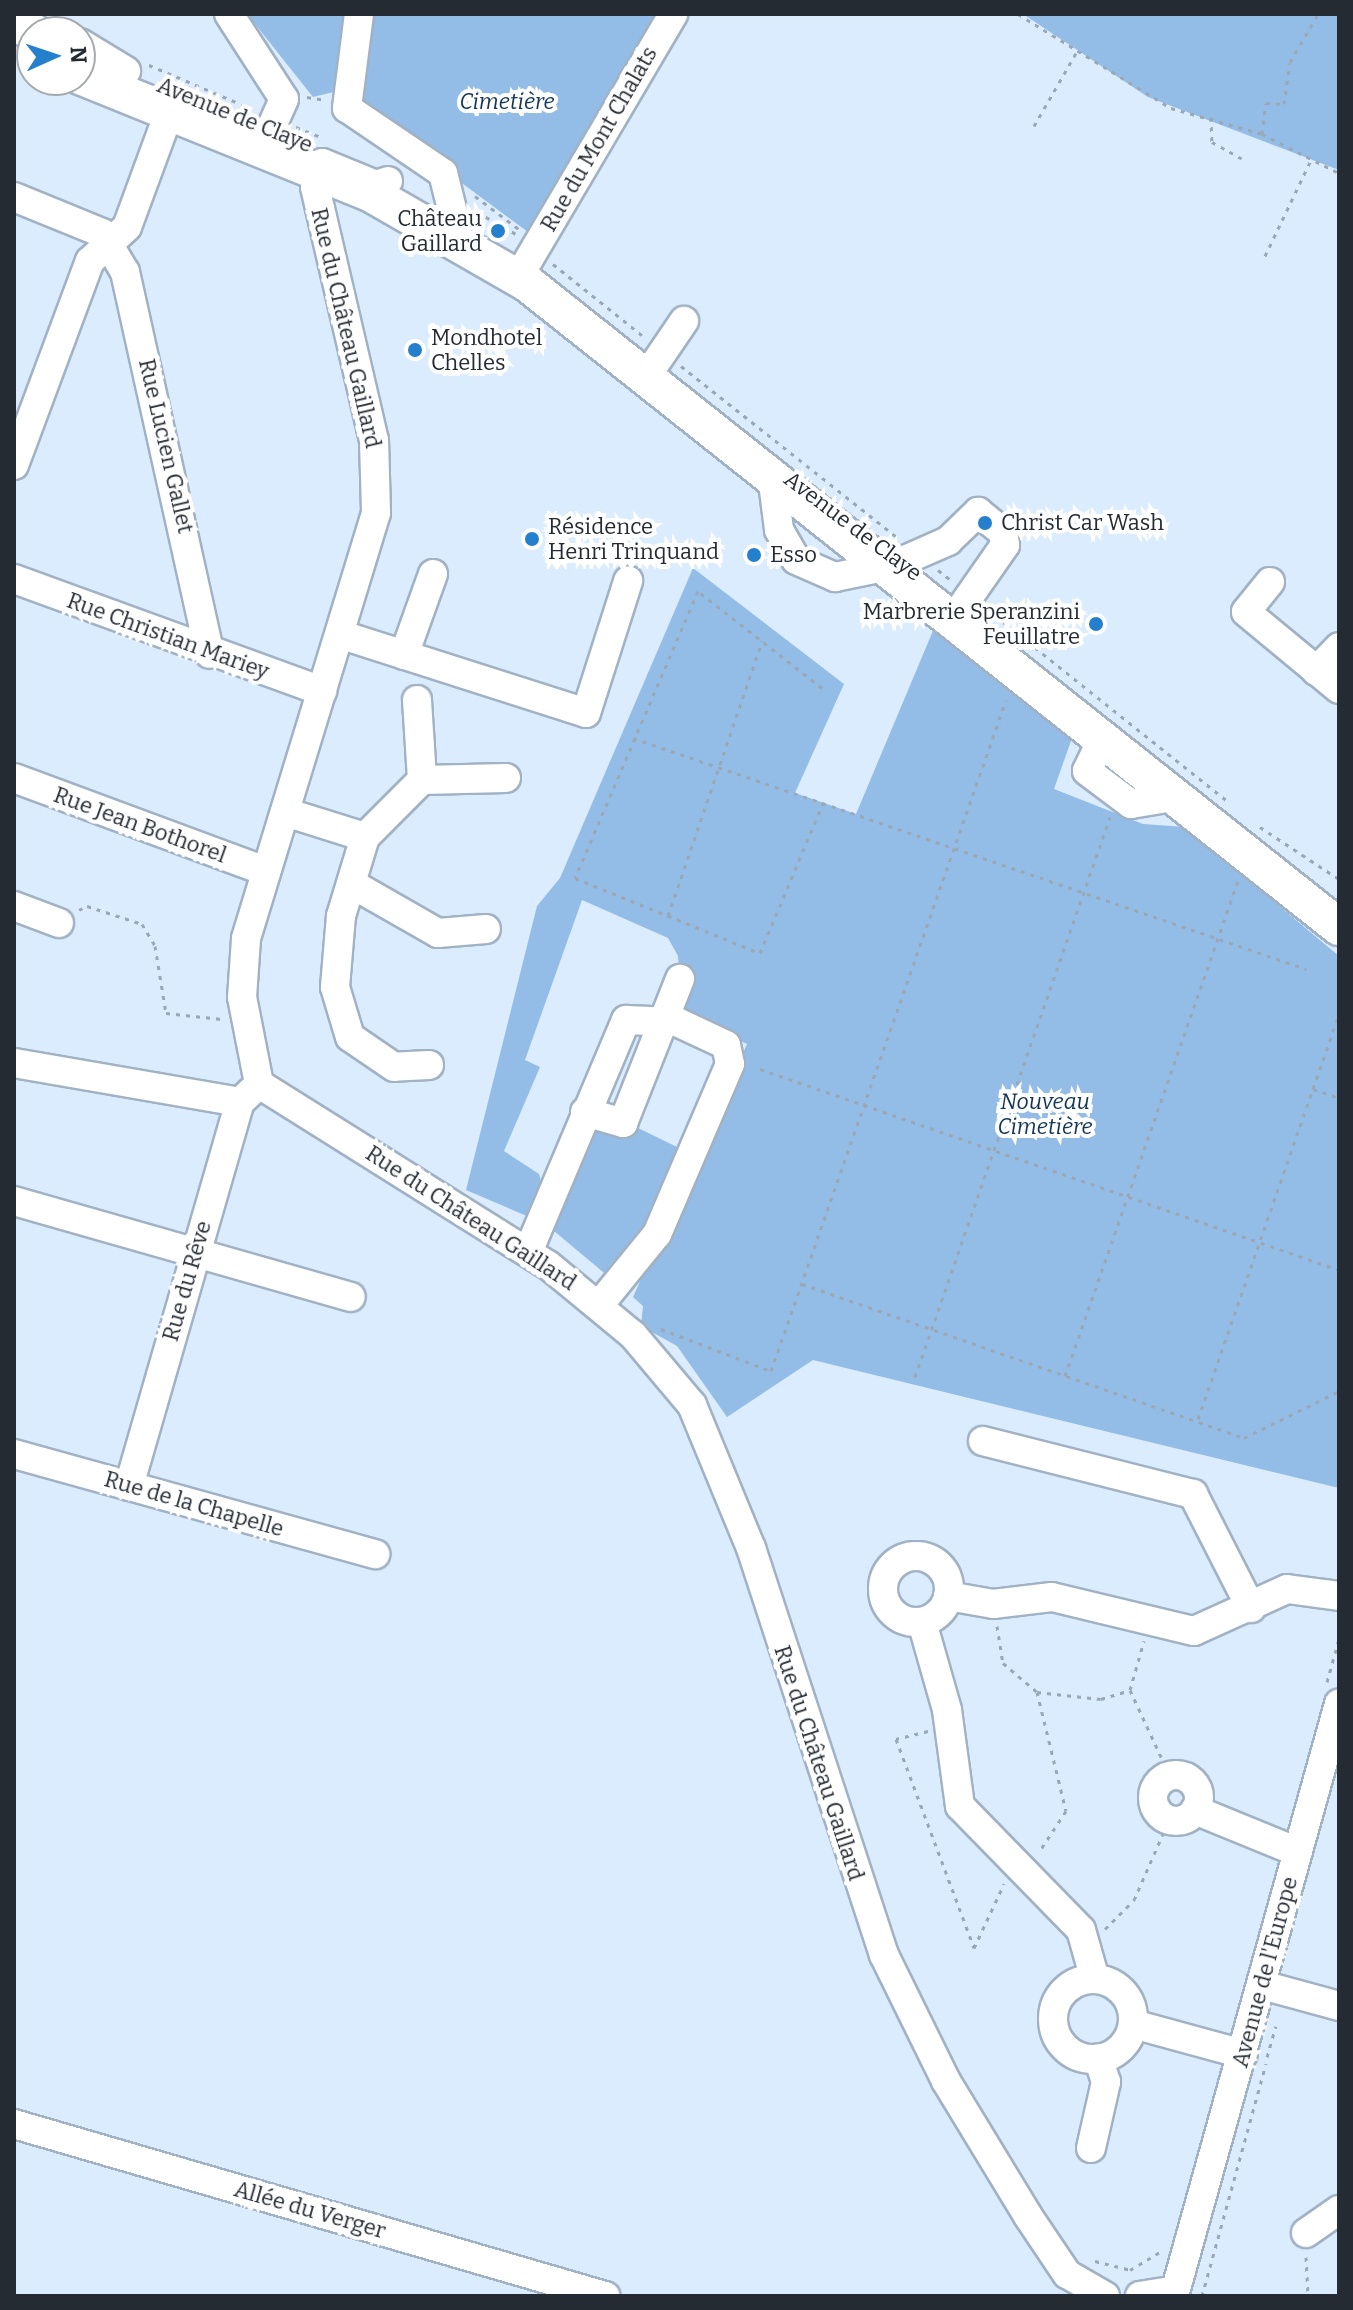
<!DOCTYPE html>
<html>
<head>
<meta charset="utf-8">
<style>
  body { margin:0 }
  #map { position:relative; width:1353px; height:2310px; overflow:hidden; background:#daecfe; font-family:Bitter,serif }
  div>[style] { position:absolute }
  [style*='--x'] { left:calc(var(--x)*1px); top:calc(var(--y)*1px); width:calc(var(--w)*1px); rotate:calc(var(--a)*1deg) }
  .green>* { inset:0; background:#93bde7 }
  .path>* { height:3px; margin-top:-1.5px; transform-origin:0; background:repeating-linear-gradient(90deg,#9aa8b6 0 4px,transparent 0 10px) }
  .roads { filter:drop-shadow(2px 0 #a1b2c4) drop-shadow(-2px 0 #a1b2c4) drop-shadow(0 2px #a1b2c4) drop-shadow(0 -2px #a1b2c4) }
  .minor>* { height:28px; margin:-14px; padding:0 14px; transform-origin:14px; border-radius:14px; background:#fff }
  .minor>.ring { margin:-14px; padding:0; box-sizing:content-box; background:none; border:28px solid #fff; border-radius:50% }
  .major>* { height:36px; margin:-18px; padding:0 18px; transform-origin:18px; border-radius:18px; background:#fff }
  .dots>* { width:22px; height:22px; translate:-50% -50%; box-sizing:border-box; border:4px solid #fff; border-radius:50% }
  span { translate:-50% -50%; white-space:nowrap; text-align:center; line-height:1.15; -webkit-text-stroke:8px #fff; paint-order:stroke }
  .park-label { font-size:22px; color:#113658; font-style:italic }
  .street-label { font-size:22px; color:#242b32 }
  .poi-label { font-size:22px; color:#242b32 }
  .right { translate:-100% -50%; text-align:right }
  .left { translate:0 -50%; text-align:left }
  .frame { position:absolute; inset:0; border:16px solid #242b32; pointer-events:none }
  .north { position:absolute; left:16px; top:16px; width:80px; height:80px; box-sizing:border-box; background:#fff; border:2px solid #a7aaad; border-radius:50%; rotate:87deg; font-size:22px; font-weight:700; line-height:32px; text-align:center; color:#242b32 }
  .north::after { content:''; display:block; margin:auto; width:28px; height:36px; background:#247fcc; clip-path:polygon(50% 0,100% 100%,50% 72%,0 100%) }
</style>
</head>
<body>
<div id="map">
  <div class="green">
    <div style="clip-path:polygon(247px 14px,660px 14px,528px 232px,359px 107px,350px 88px,313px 97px)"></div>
    <div style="clip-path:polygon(1023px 14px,1339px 14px,1339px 170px,1148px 97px)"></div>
    <div style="clip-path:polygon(693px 568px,844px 684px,795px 793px,856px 814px,935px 626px,1072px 738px,1054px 789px,1143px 824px,1185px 827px,1339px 956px,1339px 1488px,813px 1360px,727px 1417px,677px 1346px,641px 1326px,643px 1306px,633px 1297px,747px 1044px,682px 1012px,678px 956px,668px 938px,582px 900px,525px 1060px,540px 1067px,504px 1151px,539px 1174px,543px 1189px,529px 1217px,466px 1190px,537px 906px,560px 878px)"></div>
    <div style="clip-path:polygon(586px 1125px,628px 1137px,636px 1127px,677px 1147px,682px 1135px,690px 1138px,644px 1245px,609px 1277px,554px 1231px)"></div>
  </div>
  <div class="path">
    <div style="--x:1018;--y:14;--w:180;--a:31.6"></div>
    <div style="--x:1171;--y:108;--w:95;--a:15.9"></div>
    <div style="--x:1262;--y:134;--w:86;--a:26.9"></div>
    <div style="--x:149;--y:65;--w:112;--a:23.1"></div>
    <div style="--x:307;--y:97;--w:19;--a:9"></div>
    <div style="--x:1211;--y:117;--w:25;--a:88"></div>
    <div style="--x:1212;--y:142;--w:37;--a:29"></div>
    <div style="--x:1034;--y:126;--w:84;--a:-60.1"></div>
    <div style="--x:296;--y:127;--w:29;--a:22"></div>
    <div style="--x:1262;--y:134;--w:31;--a:-83"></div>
    <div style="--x:1266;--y:103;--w:18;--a:3"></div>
    <div style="--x:1284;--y:104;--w:42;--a:-81.9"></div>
    <div style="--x:1290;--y:62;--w:56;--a:-59.7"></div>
    <div style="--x:475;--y:196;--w:56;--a:37.1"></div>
    <div style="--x:477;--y:212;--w:45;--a:29.4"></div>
    <div style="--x:1265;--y:256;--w:106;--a:-64.4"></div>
    <div style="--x:553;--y:264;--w:117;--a:38.7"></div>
    <div style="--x:681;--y:366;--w:277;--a:38.4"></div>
    <div style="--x:938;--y:570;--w:16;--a:38"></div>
    <div style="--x:988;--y:610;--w:305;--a:38.6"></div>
    <div style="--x:822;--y:688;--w:157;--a:-142"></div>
    <div style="--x:698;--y:591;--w:312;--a:113.2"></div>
    <div style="--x:575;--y:878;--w:200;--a:22.1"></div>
    <div style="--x:760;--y:953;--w:163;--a:-67.2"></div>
    <div style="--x:633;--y:738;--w:712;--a:18.94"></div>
    <div style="--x:1260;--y:827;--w:95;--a:33.4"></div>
    <div style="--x:79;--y:910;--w:9;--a:-27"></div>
    <div style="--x:87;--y:906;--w:58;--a:18.1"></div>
    <div style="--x:142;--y:924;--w:26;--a:59"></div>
    <div style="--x:155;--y:946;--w:68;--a:80.7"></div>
    <div style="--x:166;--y:1013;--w:56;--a:6.1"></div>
    <div style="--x:668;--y:916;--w:291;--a:-71.1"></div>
    <div style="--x:760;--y:1069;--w:613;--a:19.14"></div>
    <div style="--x:1313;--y:1089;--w:28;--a:19"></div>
    <div style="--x:802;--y:1284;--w:468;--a:19.2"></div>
    <div style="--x:1244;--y:1438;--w:106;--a:-26.3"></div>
    <div style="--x:661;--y:1329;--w:118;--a:20.9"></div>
    <div style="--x:771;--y:1371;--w:711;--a:-70.7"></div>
    <div style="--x:1065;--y:1376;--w:524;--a:-70.74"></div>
    <div style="--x:915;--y:1377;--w:593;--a:-70.8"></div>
    <div style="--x:1198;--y:1419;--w:428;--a:-70.8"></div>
    <div style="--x:997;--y:1626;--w:37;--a:81"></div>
    <div style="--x:1003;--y:1663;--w:45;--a:40.5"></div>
    <div style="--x:1037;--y:1692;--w:64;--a:6.2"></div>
    <div style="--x:1101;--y:1699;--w:30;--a:-17"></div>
    <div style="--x:1130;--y:1690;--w:51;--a:-74.1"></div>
    <div style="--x:1327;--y:1682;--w:45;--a:-74.4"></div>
    <div style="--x:1130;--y:1690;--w:95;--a:65.1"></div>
    <div style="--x:1037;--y:1692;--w:122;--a:76.3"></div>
    <div style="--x:1066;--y:1811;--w:49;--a:123.4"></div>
    <div style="--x:928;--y:1731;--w:33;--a:166"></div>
    <div style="--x:896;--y:1739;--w:223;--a:69.5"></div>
    <div style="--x:974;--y:1948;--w:71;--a:-64.9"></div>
    <div style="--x:1105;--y:1929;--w:41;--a:-45"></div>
    <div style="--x:1134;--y:1900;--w:87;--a:-66.4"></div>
    <div style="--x:1267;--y:2057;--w:32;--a:-74"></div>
    <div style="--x:1306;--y:2257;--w:39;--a:87"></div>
    <div style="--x:1095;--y:2261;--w:36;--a:14"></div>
    <div style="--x:1130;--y:2270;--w:35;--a:-31"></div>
    <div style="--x:1202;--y:2296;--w:241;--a:-74.6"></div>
  </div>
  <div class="roads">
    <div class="minor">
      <div style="--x:229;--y:14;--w:101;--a:57.1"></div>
      <div style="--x:284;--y:99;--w:32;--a:114"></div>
      <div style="--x:359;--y:14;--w:95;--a:97.3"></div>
      <div style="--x:347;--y:108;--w:116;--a:34.1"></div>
      <div style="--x:443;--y:173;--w:45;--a:76"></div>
      <div style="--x:80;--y:43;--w:54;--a:31.3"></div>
      <div style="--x:388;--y:181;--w:13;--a:162"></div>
      <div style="--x:376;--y:185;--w:58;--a:-157.8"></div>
      <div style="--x:322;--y:163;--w:25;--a:106"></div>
      <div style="--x:315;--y:187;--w:260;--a:76.9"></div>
      <div style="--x:374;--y:440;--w:73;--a:88.4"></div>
      <div style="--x:376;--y:513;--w:445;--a:107"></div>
      <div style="--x:246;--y:939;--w:58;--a:93.9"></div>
      <div style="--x:242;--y:997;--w:89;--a:78.9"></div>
      <div style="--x:259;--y:1084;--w:341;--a:32.1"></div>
      <div style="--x:548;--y:1265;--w:110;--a:39.5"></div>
      <div style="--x:633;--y:1335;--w:92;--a:49.9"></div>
      <div style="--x:692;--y:1405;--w:155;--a:67.6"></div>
      <div style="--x:751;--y:1548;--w:428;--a:71.9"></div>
      <div style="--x:884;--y:1955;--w:140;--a:63.8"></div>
      <div style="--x:946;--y:2081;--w:158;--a:58.7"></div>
      <div style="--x:1028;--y:2216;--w:70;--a:56.1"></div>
      <div style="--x:1067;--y:2274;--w:44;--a:30.1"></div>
      <div style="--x:14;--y:197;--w:95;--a:22.2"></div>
      <div style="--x:102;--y:233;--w:45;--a:59.5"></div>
      <div style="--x:125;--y:272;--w:391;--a:77.5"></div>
      <div style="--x:526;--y:264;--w:290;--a:-59.5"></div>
      <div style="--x:652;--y:368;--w:57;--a:-55.8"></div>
      <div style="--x:14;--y:465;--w:218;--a:-69.6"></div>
      <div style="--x:90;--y:261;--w:50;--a:-42.6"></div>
      <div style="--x:127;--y:227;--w:104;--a:-69.8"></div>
      <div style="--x:772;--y:475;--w:55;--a:82.7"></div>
      <div style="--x:779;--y:530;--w:34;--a:60"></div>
      <div style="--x:796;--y:560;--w:43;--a:23.6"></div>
      <div style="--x:835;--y:577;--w:50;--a:-11.5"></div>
      <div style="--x:898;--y:563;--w:55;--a:-23.7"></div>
      <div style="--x:948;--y:541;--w:42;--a:-44"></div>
      <div style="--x:978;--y:512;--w:32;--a:39"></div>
      <div style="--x:1003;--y:532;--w:13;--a:81"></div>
      <div style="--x:1005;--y:545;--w:77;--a:124.9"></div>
      <div style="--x:14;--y:579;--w:328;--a:20"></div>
      <div style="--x:1270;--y:582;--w:38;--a:129"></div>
      <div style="--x:1246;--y:612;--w:121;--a:39.6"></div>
      <div style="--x:342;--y:635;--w:256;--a:17.7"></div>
      <div style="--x:586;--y:713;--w:139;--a:-72.3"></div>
      <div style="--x:404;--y:655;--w:86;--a:-70.3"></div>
      <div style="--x:1316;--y:671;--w:33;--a:-46"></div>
      <div style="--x:417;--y:700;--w:80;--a:86.4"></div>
      <div style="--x:1101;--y:742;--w:32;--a:116"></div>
      <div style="--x:1087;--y:771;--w:55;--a:36.9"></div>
      <div style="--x:1131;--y:804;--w:43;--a:-9.5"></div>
      <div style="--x:14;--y:778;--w:269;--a:20.3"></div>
      <div style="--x:285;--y:812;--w:84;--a:17.4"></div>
      <div style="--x:352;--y:884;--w:99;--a:29.7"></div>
      <div style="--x:438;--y:933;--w:48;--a:-4.8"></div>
      <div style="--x:14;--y:906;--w:48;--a:20.7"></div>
      <div style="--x:14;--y:1063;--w:229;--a:9.8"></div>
      <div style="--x:429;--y:1065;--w:35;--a:177"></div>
      <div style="--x:394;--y:1067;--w:53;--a:-145.7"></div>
      <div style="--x:350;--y:1037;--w:52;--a:-106.7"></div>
      <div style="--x:335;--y:987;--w:71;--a:-85.2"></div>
      <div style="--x:341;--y:916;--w:83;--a:-73.1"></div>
      <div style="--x:365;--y:837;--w:81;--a:-45"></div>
      <div style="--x:422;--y:780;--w:84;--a:-1.4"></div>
      <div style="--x:585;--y:1112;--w:40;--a:16"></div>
      <div style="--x:623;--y:1123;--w:155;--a:-68.4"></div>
      <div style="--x:14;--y:1201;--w:350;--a:15.9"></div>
      <div style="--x:528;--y:1252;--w:252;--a:-67.1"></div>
      <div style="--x:626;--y:1020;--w:51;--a:2.2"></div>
      <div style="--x:677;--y:1022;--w:54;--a:25.1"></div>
      <div style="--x:726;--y:1045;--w:19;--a:78"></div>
      <div style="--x:730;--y:1064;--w:185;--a:113.2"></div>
      <div style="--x:657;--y:1234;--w:92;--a:129.2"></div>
      <div style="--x:983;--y:1441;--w:217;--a:14.2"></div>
      <div style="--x:1193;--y:1494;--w:128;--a:63"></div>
      <div style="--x:14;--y:1454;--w:375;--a:15.5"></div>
      <div style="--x:129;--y:1486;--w:400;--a:-73.9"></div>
      <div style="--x:240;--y:1102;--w:26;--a:-43"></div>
      <div class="ring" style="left:883px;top:1556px;width:38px;height:38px"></div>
      <div style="--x:948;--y:1596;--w:46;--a:10.1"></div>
      <div style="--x:993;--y:1604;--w:59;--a:-6.8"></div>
      <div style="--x:1052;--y:1597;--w:146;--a:13.5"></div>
      <div style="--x:1194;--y:1631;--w:102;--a:-24.3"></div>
      <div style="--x:1287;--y:1589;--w:52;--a:7.7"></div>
      <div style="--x:922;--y:1622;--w:91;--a:74.1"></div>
      <div style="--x:947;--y:1710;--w:97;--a:82.3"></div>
      <div style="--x:960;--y:1806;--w:173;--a:45.7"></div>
      <div style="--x:1081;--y:1930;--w:51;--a:74.1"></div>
      <div class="ring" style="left:1153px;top:1775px;width:18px;height:18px"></div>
      <div style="--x:1195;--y:1810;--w:111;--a:22.2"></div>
      <div class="ring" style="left:1053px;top:1979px;width:52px;height:52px"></div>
      <div style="--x:1262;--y:1985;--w:80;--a:15.3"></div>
      <div style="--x:1133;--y:2024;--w:114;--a:15.3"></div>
      <div style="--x:14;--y:2124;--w:616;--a:16.23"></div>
      <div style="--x:1091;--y:2148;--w:68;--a:-77.2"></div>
      <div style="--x:1106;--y:2082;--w:25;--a:-108"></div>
      <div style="--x:1306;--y:2233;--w:40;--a:-34.9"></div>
      <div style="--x:1140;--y:2296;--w:33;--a:-9"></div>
      <div style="--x:1174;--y:2296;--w:615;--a:-74.43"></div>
    </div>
    <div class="major">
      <div style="--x:14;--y:23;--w:21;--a:25"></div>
      <div style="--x:80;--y:76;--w:313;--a:22"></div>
      <div style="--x:370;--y:193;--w:182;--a:29.9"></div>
      <div style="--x:528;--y:284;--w:1035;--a:38.41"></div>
    </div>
  </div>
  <div class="dots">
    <div style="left:498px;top:231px;background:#247fcc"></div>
    <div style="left:415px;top:350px;background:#247fcc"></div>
    <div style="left:985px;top:523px;background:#247fcc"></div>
    <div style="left:532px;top:539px;background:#247fcc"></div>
    <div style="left:754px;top:555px;background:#247fcc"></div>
    <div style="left:1096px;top:624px;background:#247fcc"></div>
  </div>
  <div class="park-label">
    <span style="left:507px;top:102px">Cimetière</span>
    <span style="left:1045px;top:1114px">Nouveau<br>Cimetière</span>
  </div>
  <div class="street-label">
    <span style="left:235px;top:115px;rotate:22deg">Avenue de Claye</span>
    <span style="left:599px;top:139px;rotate:-60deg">Rue du Mont Chalats</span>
    <span style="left:346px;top:328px;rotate:77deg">Rue du Château Gaillard</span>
    <span style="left:166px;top:446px;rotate:77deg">Rue Lucien Gallet</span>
    <span style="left:853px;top:526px;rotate:37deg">Avenue de Claye</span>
    <span style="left:168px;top:636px;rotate:20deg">Rue Christian Mariey</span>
    <span style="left:140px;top:825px;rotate:20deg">Rue Jean Bothorel</span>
    <span style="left:471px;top:1218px;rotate:33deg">Rue du Château Gaillard</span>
    <span style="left:187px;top:1281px;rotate:-74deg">Rue du Rêve</span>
    <span style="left:194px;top:1504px;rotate:16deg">Rue de la Chapelle</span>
    <span style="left:819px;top:1763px;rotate:72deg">Rue du Château Gaillard</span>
    <span style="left:1265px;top:1972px;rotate:-75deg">Avenue de l'Europe</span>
    <span style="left:310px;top:2210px;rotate:16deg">Allée du Verger</span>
  </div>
  <div class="poi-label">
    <span class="right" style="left:482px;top:231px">Château<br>Gaillard</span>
    <span class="left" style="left:431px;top:350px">Mondhotel<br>Chelles</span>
    <span class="left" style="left:1001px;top:523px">Christ Car Wash</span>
    <span class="left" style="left:548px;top:539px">Résidence<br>Henri Trinquand</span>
    <span class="left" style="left:770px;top:555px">Esso</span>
    <span class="right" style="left:1080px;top:624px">Marbrerie Speranzini<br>Feuillatre</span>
  </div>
  <div class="frame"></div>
  <div class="north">N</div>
</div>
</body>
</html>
